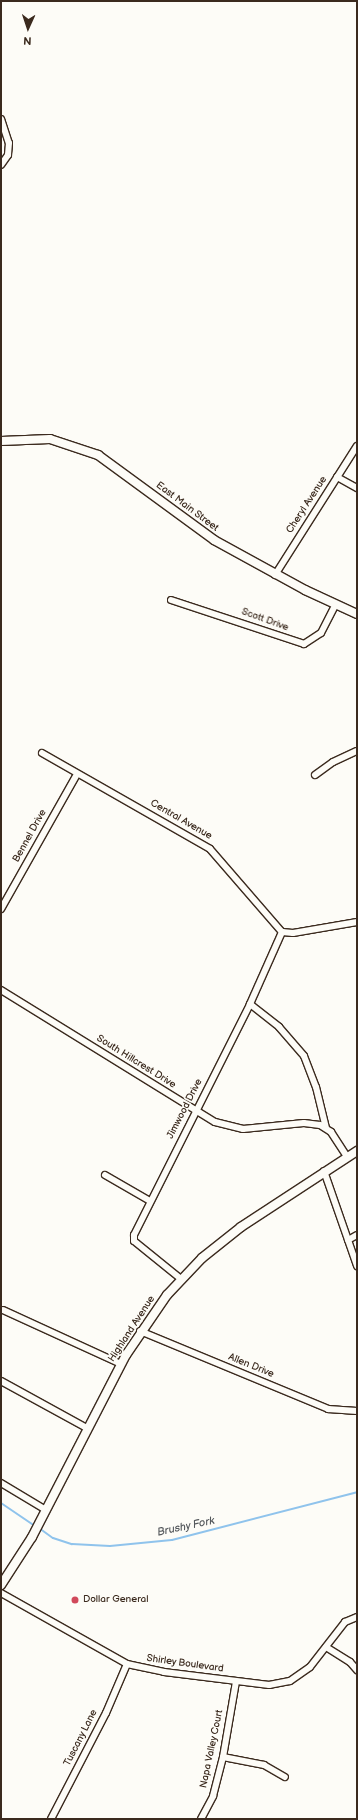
<!DOCTYPE html>
<html>
<head>
<meta charset="utf-8">
<style>
  body { margin:0 }
  #map { position:relative; width:358px; height:1820px; overflow:hidden; background:#fdfcf7; font-family:"Balsamiq Sans",sans-serif }
  div>[style] { position:absolute }
  [style*='--x'] { left:calc(var(--x)*1px); top:calc(var(--y)*1px); width:calc(var(--w)*1px); rotate:calc(var(--a)*1deg) }
  .stream>* { height:2px; margin:-1px; padding:0 1px; transform-origin:1px; border-radius:1px; background:#8fc3ec }
  .roads { filter:drop-shadow(1px 0 #3b2a1e) drop-shadow(-1px 0 #3b2a1e) drop-shadow(0 1px #3b2a1e) drop-shadow(0 -1px #3b2a1e) }
  .street>* { height:6px; margin:-3px; padding:0 3px; transform-origin:3px; border-radius:3px; background:#fdfcf7 }
  .secondary>* { height:8px; margin:-4px; padding:0 4px; transform-origin:4px; border-radius:4px; background:#fdfcf7 }
  .dots>* { width:11px; height:11px; translate:-50% -50%; box-sizing:border-box; border:2px solid #fdfcf7; border-radius:50% }
  span { translate:-50% -50%; white-space:nowrap; text-align:center; line-height:1.15; -webkit-text-stroke:3.5px #fdfcf7; paint-order:stroke }
  .street-label { font-size:10px; color:#3b2a1e }
  .poi-label { font-size:10px; color:#3b2a1e }
  .left { translate:0 -50%; text-align:left }
  .water-label { font-size:11px; color:#54585c; font-style:italic }
  .frame { position:absolute; inset:0; border:2px solid #3b2a1e; pointer-events:none }
  .north { position:absolute; left:8px; top:8px; width:40px; height:40px; -webkit-text-stroke:3px #fdfcf7; paint-order:stroke; rotate:183deg; font-size:11px; font-weight:700; line-height:16px; text-align:center; color:#3b2a1e }
  .north::after { content:''; display:block; margin:auto; width:14px; height:18px; background:#3b2a1e; clip-path:polygon(50% 0,100% 100%,50% 72%,0 100%) }
</style>
</head>
<body>
<div id="map">
  <div class="stream">
    <div style="--x:1;--y:1503;--w:41;--a:34.1"></div>
    <div style="--x:39;--y:1528;--w:17;--a:36"></div>
    <div style="--x:53;--y:1538;--w:20;--a:18"></div>
    <div style="--x:72;--y:1544;--w:38;--a:3"></div>
    <div style="--x:110;--y:1546;--w:62;--a:-5.5"></div>
    <div style="--x:172;--y:1540;--w:191;--a:-14.5"></div>
  </div>
  <div class="roads">
    <div class="street">
      <div style="--x:1;--y:119;--w:25;--a:72"></div>
      <div style="--x:9;--y:143;--w:12;--a:95"></div>
      <div style="--x:8;--y:155;--w:12;--a:125"></div>
      <div style="--x:337;--y:477;--w:23;--a:29"></div>
      <div style="--x:275;--y:575;--w:153;--a:-57.6"></div>
      <div style="--x:171;--y:600;--w:140;--a:18.3"></div>
      <div style="--x:304;--y:644;--w:20;--a:-33"></div>
      <div style="--x:321;--y:633;--w:30;--a:-63"></div>
      <div style="--x:42;--y:753;--w:193;--a:29.7"></div>
      <div style="--x:210;--y:849;--w:110;--a:49.1"></div>
      <div style="--x:282;--y:932;--w:11;--a:5"></div>
      <div style="--x:293;--y:933;--w:65;--a:-9.8"></div>
      <div style="--x:315;--y:775;--w:22;--a:-36"></div>
      <div style="--x:333;--y:762;--w:26;--a:-25"></div>
      <div style="--x:1;--y:909;--w:155;--a:-60.6"></div>
      <div style="--x:1;--y:990;--w:251;--a:31.7"></div>
      <div style="--x:215;--y:1122;--w:29;--a:14"></div>
      <div style="--x:243;--y:1129;--w:61;--a:-5.6"></div>
      <div style="--x:304;--y:1123;--w:16;--a:7"></div>
      <div style="--x:320;--y:1125;--w:13;--a:32"></div>
      <div style="--x:331;--y:1132;--w:30;--a:57"></div>
      <div style="--x:250;--y:1004;--w:37;--a:38"></div>
      <div style="--x:279;--y:1027;--w:38;--a:49"></div>
      <div style="--x:304;--y:1056;--w:33;--a:69"></div>
      <div style="--x:316;--y:1087;--w:42;--a:76.3"></div>
      <div style="--x:324;--y:1171;--w:101;--a:70.8"></div>
      <div style="--x:105;--y:1175;--w:52;--a:30"></div>
      <div style="--x:348;--y:1240;--w:10;--a:-29"></div>
      <div style="--x:181;--y:1279;--w:60;--a:-141"></div>
      <div style="--x:134;--y:1241;--w:6;--a:-90"></div>
      <div style="--x:134;--y:1235;--w:258;--a:-63.3"></div>
      <div style="--x:250;--y:1004;--w:79;--a:-66"></div>
      <div style="--x:3;--y:1310;--w:130;--a:24.6"></div>
      <div style="--x:140;--y:1331;--w:204;--a:22.5"></div>
      <div style="--x:328;--y:1409;--w:29;--a:4"></div>
      <div style="--x:1;--y:1381;--w:98;--a:28.7"></div>
      <div style="--x:1;--y:1483;--w:52;--a:31"></div>
      <div style="--x:1;--y:1593;--w:145;--a:29.4"></div>
      <div style="--x:127;--y:1664;--w:38;--a:12"></div>
      <div style="--x:164;--y:1672;--w:106;--a:7.1"></div>
      <div style="--x:269;--y:1685;--w:21;--a:-11"></div>
      <div style="--x:290;--y:1681;--w:24;--a:-35"></div>
      <div style="--x:310;--y:1667;--w:57;--a:-52.1"></div>
      <div style="--x:345;--y:1622;--w:13;--a:-23"></div>
      <div style="--x:326;--y:1647;--w:28;--a:32"></div>
      <div style="--x:350;--y:1662;--w:11;--a:49"></div>
      <div style="--x:223;--y:1757;--w:42;--a:11"></div>
      <div style="--x:264;--y:1765;--w:24;--a:30"></div>
      <div style="--x:51;--y:1819;--w:119;--a:-62.6"></div>
      <div style="--x:106;--y:1713;--w:53;--a:-66.8"></div>
      <div style="--x:201;--y:1819;--w:26;--a:-62"></div>
      <div style="--x:213;--y:1796;--w:40;--a:-75.6"></div>
      <div style="--x:223;--y:1757;--w:76;--a:-80.2"></div>
    </div>
    <div class="secondary">
      <div style="--x:1;--y:441;--w:49;--a:-2.3"></div>
      <div style="--x:50;--y:439;--w:51;--a:18.4"></div>
      <div style="--x:98;--y:455;--w:144;--a:36.2"></div>
      <div style="--x:214;--y:540;--w:104;--a:28.8"></div>
      <div style="--x:305;--y:590;--w:57;--a:24.8"></div>
      <div style="--x:1;--y:1585;--w:57;--a:-57.1"></div>
      <div style="--x:32;--y:1537;--w:205;--a:-62.7"></div>
      <div style="--x:126;--y:1355;--w:73;--a:-55.7"></div>
      <div style="--x:167;--y:1295;--w:51;--a:-46.6"></div>
      <div style="--x:202;--y:1258;--w:50;--a:-38.5"></div>
      <div style="--x:241;--y:1227;--w:139;--a:-33.2"></div>
    </div>
  </div>
  <div class="dots">
    <div style="left:75px;top:1600px;background:#d1495b"></div>
  </div>
  <div class="street-label">
    <span style="left:307px;top:505px;rotate:-57deg">Cheryl Avenue</span>
    <span style="left:187px;top:507px;rotate:37deg">East Main Street</span>
    <span style="left:265px;top:620px;rotate:20deg">Scott Drive</span>
    <span style="left:181px;top:820px;rotate:30deg">Central Avenue</span>
    <span style="left:30px;top:836px;rotate:-61deg">Bennel Drive</span>
    <span style="left:136px;top:1062px;rotate:32deg">South Hillcrest Drive</span>
    <span style="left:185px;top:1109px;rotate:-63deg">Jimwood Drive</span>
    <span style="left:132px;top:1329px;rotate:-57deg">Highland Avenue</span>
    <span style="left:251px;top:1366px;rotate:22deg">Allen Drive</span>
    <span style="left:185px;top:1664px;rotate:8deg">Shirley Boulevard</span>
    <span style="left:81px;top:1738px;rotate:-63deg">Tuscany Lane</span>
    <span style="left:212px;top:1749px;rotate:-78deg">Napa Valley Court</span>
  </div>
  <div class="poi-label">
    <span class="left" style="left:83px;top:1600px">Dollar General</span>
  </div>
  <div class="water-label">
    <span style="left:186px;top:1527px;rotate:-12deg">Brushy Fork</span>
  </div>
  <div class="frame"></div>
  <div class="north">N</div>
</div>
</body>
</html>
